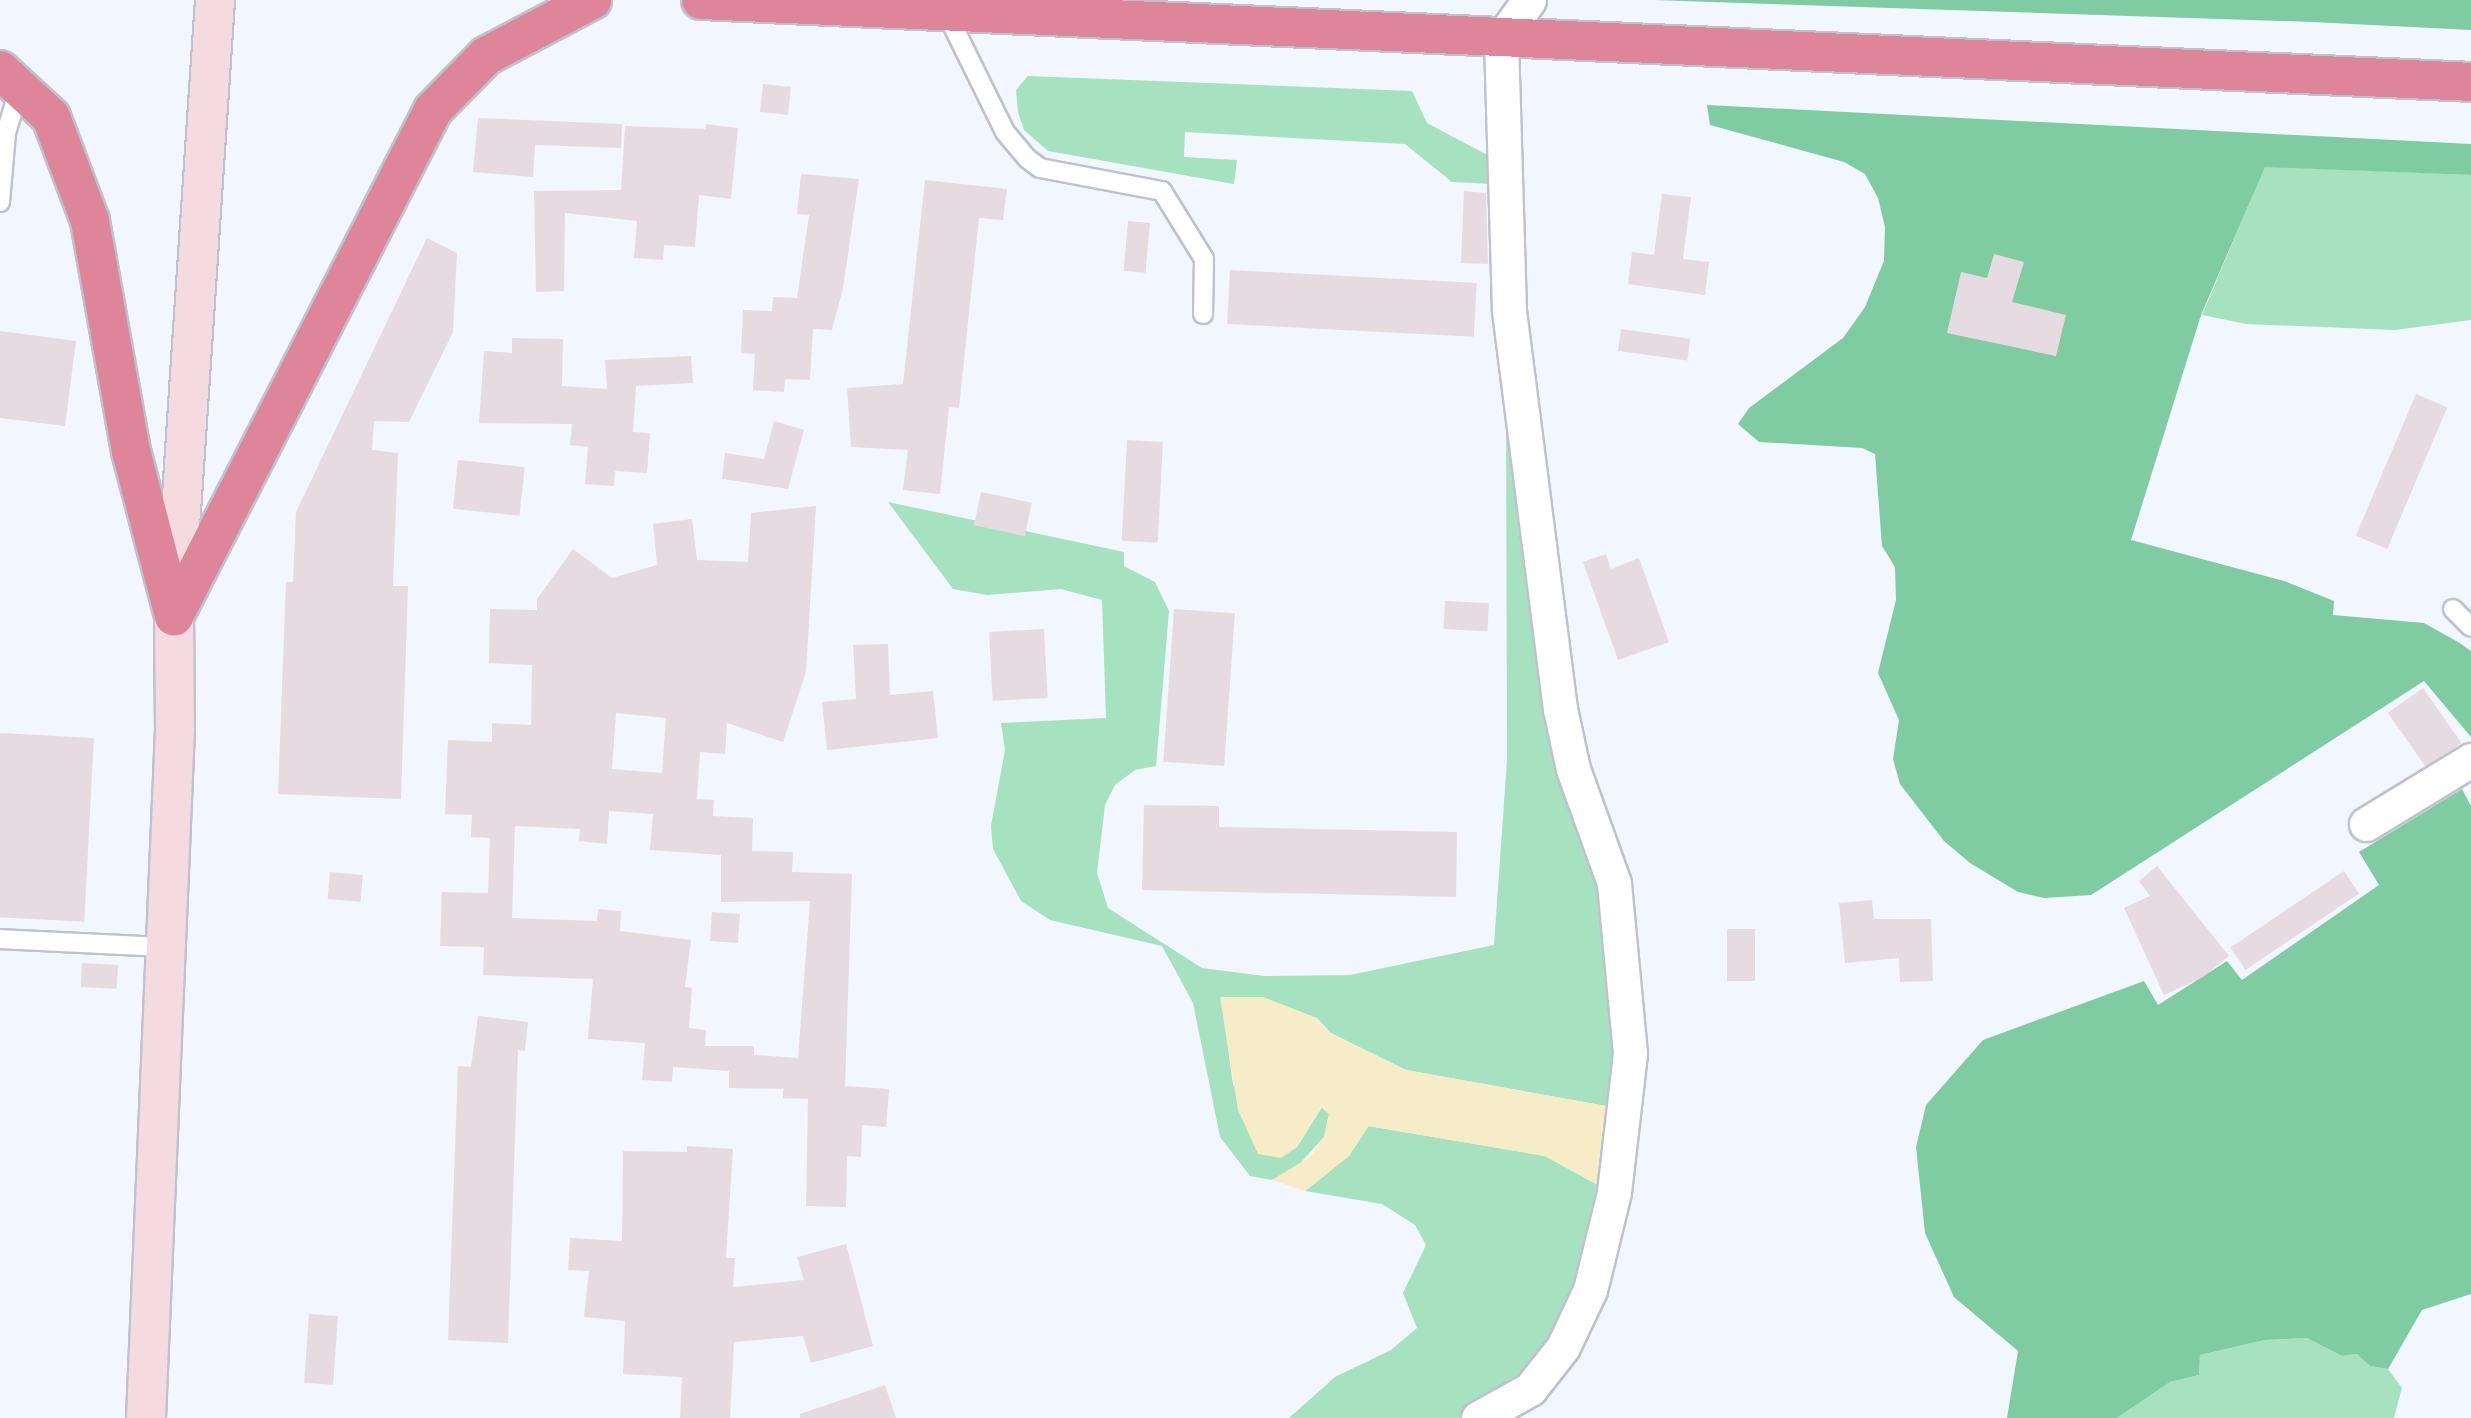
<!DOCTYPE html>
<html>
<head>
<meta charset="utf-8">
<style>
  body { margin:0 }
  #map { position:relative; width:2471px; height:1418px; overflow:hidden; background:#f2f6fe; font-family:"DejaVu Sans",sans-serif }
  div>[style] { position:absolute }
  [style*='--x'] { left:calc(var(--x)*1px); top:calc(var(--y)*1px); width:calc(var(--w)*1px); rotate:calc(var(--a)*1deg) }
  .green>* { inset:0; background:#a6e1c0 }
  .forest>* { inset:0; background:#7fcba2 }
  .sand>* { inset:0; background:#f6ecc7 }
  .building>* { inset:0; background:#e6dbe0; transform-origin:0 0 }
  .roads { filter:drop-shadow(2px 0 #bec2cc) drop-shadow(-2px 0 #bec2cc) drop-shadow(0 2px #bec2cc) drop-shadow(0 -2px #bec2cc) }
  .lane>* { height:18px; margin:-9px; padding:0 9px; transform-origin:9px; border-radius:9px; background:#fff }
  .street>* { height:33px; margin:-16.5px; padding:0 16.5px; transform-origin:16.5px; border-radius:16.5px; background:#fff }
  .secondary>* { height:38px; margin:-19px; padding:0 19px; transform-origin:19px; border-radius:19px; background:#f5dae0 }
  .highway>* { height:38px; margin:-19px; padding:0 19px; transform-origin:19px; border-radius:19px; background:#de8599 }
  span { translate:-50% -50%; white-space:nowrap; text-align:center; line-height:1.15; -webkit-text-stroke:7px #fff; paint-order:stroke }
</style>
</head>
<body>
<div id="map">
  <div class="green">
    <div style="clip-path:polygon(1028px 76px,1412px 91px,1427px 123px,1493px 158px,1493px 184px,1452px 182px,1405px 144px,1185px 132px,1184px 157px,1237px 160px,1234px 184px,1048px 151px,1024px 130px,1018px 112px,1016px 90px)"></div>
    <div style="clip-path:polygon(2265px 166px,2471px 175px,2471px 320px,2395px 330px,2246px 324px,2202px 315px)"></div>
    <div style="clip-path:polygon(1506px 384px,1597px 869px,1620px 1064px,1612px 1107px,1406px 1070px,1331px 1033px,1317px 1018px,1221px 997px,1233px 1085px,1297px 1147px,1322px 1107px,1329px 1114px,1324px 1137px,1292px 1172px,1272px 1180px,1250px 1176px,1220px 1137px,1193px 1003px,1162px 946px,1050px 920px,1021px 901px,993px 849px,991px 826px,1005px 750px,1001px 723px,1106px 718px,1102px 600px,1061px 589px,987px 595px,953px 589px,888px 502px,1124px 552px,1124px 566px,1155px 582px,1169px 611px,1156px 766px,1135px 770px,1115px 785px,1105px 805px,1097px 873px,1108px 908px,1202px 968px,1264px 976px,1350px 975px,1494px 945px,1507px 760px)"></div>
    <div style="clip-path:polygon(1368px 1126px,1545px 1156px,1605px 1189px,1589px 1263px,1532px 1373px,1463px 1418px,1289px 1418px,1335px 1377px,1391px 1350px,1417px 1328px,1403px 1293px,1426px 1245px,1415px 1225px,1382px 1204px,1305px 1191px,1349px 1156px)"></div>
    <div style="clip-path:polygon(2307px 1338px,2342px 1356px,2357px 1354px,2370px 1366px,2388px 1369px,2402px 1388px,2394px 1418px,2117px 1418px,2170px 1382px,2199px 1375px,2200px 1355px,2265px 1340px)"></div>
  </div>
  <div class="forest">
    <div style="clip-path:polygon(1653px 0,2471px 0,2471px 30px,2313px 22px)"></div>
    <div style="clip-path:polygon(1707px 105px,2471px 144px,2471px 175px,2265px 167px,2201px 315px,2131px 540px,2284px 581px,2334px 601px,2333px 615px,2424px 623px,2458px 642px,2471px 651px,2471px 737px,2424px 681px,2091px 895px,2044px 898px,2018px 892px,1970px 863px,1944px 841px,1900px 784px,1893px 759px,1899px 720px,1878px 673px,1896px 600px,1895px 567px,1882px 546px,1875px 454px,1862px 448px,1759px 442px,1738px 424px,1749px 408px,1843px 338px,1865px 307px,1884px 261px,1885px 227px,1878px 198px,1865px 174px,1844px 162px,1710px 125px)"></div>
    <div style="clip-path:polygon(2462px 789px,2471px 806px,2471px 1294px,2422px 1310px,2388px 1369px,2370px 1366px,2357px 1354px,2342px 1356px,2307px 1338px,2265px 1340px,2200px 1355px,2199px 1375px,2170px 1382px,2117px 1418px,2007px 1418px,2018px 1351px,1954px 1297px,1925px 1233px,1916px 1147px,1926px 1105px,1983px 1040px,2144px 981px,2158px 1005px,2227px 961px,2242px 980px,2379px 885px,2359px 852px)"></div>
  </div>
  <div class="sand">
    <div style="clip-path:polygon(1220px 997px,1263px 997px,1317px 1018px,1331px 1034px,1406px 1070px,1612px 1107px,1605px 1189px,1545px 1156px,1369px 1126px,1349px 1156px,1305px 1191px,1272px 1180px,1311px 1156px,1324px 1137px,1329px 1114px,1321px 1107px,1297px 1147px,1281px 1158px,1258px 1154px,1238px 1110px)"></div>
  </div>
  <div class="building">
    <div style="left:763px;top:84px;width:28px;height:28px;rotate:6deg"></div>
    <div style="clip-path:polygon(478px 118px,622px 124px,621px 148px,535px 145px,533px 177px,473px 172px)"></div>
    <div style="clip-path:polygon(706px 124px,738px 128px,731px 199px,699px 195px,695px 247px,664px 245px,663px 260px,634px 258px,637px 221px,565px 213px,564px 291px,536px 292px,534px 191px,621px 190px,625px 126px,705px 129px)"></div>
    <div style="clip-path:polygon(801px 174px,859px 179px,843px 288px,832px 330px,813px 329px,810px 380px,785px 379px,784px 392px,753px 390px,755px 354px,741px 353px,743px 310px,772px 311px,773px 297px,797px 298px,809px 215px,797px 214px)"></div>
    <div style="clip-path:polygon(925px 180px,1007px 189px,1003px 220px,979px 218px,959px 408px,949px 407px,940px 494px,903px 490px,908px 450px,851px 447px,847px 388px,903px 384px)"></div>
    <div style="clip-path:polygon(1464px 191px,1486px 193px,1488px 264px,1461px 263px)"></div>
    <div style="clip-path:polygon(1662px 194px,1691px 197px,1683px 259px,1709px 262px,1705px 295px,1628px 284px,1632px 252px,1654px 255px)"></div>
    <div style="left:1128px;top:221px;width:22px;height:50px;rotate:5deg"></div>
    <div style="clip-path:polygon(427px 238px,457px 253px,453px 332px,409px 422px,374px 421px,372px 450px,398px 453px,393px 586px,408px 586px,401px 799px,278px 794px,286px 582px,293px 582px,296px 512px)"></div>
    <div style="clip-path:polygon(1994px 254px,2024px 262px,2012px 302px,2066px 315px,2056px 356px,1947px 333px,1961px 272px,1987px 278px)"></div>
    <div style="left:1230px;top:270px;width:247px;height:54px;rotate:3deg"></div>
    <div style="left:1621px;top:329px;width:70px;height:22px;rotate:8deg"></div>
    <div style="clip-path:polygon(0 331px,76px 341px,65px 426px,0 418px)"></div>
    <div style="clip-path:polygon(512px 338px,563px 339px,562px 386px,607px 389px,605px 360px,691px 356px,693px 383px,636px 386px,633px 432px,650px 433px,647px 473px,615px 471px,614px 486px,585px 484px,588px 447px,570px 445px,572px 424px,479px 423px,484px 351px,512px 353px)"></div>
    <div style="left:2416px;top:394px;width:34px;height:154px;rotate:23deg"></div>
    <div style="clip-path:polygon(774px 421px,804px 430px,788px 489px,722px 479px,725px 453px,764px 459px)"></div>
    <div style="left:1127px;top:440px;width:36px;height:101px;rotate:3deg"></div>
    <div style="left:458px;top:460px;width:67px;height:49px;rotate:6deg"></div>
    <div style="left:981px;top:492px;width:52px;height:34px;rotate:12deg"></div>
    <div style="clip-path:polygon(evenodd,816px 506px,806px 672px,783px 742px,727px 723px,725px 754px,700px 752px,697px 799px,714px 800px,713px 816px,753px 818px,752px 851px,793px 852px,792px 872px,852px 874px,845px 1086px,889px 1089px,886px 1127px,862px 1125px,861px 1157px,847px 1156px,846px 1207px,806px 1206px,808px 1099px,783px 1098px,783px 1089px,729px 1088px,729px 1071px,673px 1067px,672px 1082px,642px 1080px,645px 1043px,588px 1039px,593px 979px,483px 975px,484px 947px,440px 946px,442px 892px,488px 893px,490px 838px,471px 837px,472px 815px,445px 814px,448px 740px,492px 742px,492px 723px,531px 725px,532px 665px,489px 663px,490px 609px,537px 610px,537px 599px,573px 549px,612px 578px,657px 565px,653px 524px,692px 519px,697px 560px,748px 562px,751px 513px,816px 506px,616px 713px,666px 718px,662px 773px,612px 769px,616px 713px,816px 506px,609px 811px,653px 814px,650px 850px,721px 855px,721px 902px,810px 901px,798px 1058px,754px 1055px,754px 1046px,705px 1046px,706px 1030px,689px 1028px,692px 988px,685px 987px,691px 940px,620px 931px,621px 911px,598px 909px,597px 921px,512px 918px,515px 826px,580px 829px,579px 841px,607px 844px,609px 811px)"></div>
    <div style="clip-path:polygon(1606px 554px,1611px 569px,1639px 558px,1669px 642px,1618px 660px,1583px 562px)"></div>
    <div style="left:1445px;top:601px;width:44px;height:28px;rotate:3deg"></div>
    <div style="left:1174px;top:609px;width:61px;height:153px;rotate:4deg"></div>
    <div style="left:1044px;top:629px;width:69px;height:55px;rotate:87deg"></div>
    <div style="clip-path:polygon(888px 644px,890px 695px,933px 691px,938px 738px,827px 750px,822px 702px,856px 699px,853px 645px)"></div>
    <div style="left:2423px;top:688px;width:67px;height:43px;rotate:55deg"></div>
    <div style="left:0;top:733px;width:94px;height:184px;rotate:3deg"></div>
    <div style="clip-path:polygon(1144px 805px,1219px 806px,1219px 827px,1457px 832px,1456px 897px,1142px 890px)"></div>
    <div style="clip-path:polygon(2157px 866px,2229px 956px,2203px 977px,2164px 995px,2124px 908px,2150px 896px,2139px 881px)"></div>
    <div style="left:2344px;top:871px;width:27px;height:137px;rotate:56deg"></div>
    <div style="left:330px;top:872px;width:33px;height:27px;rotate:5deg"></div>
    <div style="clip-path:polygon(1872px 900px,1874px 919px,1931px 919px,1933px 981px,1900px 982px,1899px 958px,1845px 963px,1839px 903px)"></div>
    <div style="left:712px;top:912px;width:28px;height:29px;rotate:4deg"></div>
    <div style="left:1727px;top:929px;width:28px;height:52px"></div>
    <div style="left:82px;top:963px;width:36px;height:24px;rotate:3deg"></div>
    <div style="clip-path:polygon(478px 1016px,528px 1022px,525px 1051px,518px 1050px,508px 1343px,448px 1340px,458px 1066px,471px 1067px)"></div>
    <div style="clip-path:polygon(687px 1146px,733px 1149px,726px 1258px,735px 1258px,733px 1287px,804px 1280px,797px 1257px,846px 1244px,873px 1346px,811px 1363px,803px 1336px,734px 1342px,730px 1418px,680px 1418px,682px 1377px,623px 1374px,625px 1321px,584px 1317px,589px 1271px,568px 1270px,570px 1238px,622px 1241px,623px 1151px,687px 1152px)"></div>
    <div style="left:309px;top:1314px;width:29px;height:69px;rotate:4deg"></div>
    <div style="clip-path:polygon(885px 1385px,896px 1418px,800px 1418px,800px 1414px)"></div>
  </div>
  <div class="roads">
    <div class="lane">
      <div style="--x:947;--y:14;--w:131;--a:63.8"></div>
      <div style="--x:1005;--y:132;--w:35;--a:50"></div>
      <div style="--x:1028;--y:159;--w:15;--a:37"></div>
      <div style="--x:1040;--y:168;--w:124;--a:10.7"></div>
      <div style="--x:1162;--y:191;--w:80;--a:58.3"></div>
      <div style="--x:1204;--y:259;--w:55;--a:91"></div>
      <div style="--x:0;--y:202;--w:69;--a:-85"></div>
      <div style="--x:6;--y:133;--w:49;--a:-73.4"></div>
      <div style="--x:2453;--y:609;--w:25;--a:45"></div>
      <div style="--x:0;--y:939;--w:165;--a:2.8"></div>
    </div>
    <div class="street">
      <div style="--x:2366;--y:824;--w:123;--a:-31.4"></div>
      <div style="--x:1478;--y:1418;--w:60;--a:-29.1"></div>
      <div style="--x:1530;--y:1389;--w:53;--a:-51.8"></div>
      <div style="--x:1563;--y:1347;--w:63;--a:-64.7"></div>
      <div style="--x:1590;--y:1290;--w:101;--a:-76.2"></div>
      <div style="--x:1614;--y:1192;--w:140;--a:-83.4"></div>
      <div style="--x:1630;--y:1053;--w:171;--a:-95.4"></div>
      <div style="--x:1614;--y:883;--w:121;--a:-109.8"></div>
      <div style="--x:1573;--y:769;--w:61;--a:-102.2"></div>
      <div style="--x:1560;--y:709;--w:402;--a:-97.3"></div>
      <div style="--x:1509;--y:310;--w:271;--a:-91.7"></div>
      <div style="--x:1501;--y:39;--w:48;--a:-54.3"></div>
    </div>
    <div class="secondary">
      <div style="--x:146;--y:1418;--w:690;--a:-87.59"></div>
      <div style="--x:175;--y:729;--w:113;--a:-90.5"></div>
      <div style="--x:174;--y:616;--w:617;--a:-86.19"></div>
    </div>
    <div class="highway">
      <div style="--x:701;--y:0;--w:1772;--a:2.65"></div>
      <div style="--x:0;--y:70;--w:69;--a:42.7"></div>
      <div style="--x:51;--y:117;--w:111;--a:69.4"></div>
      <div style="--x:90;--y:221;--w:234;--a:79.9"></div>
      <div style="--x:131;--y:451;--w:171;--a:75.4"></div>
      <div style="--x:174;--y:616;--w:568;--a:-62.89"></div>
      <div style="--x:433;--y:110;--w:76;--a:-45.5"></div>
      <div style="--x:486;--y:56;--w:120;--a:-27.8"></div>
    </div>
  </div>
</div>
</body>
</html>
